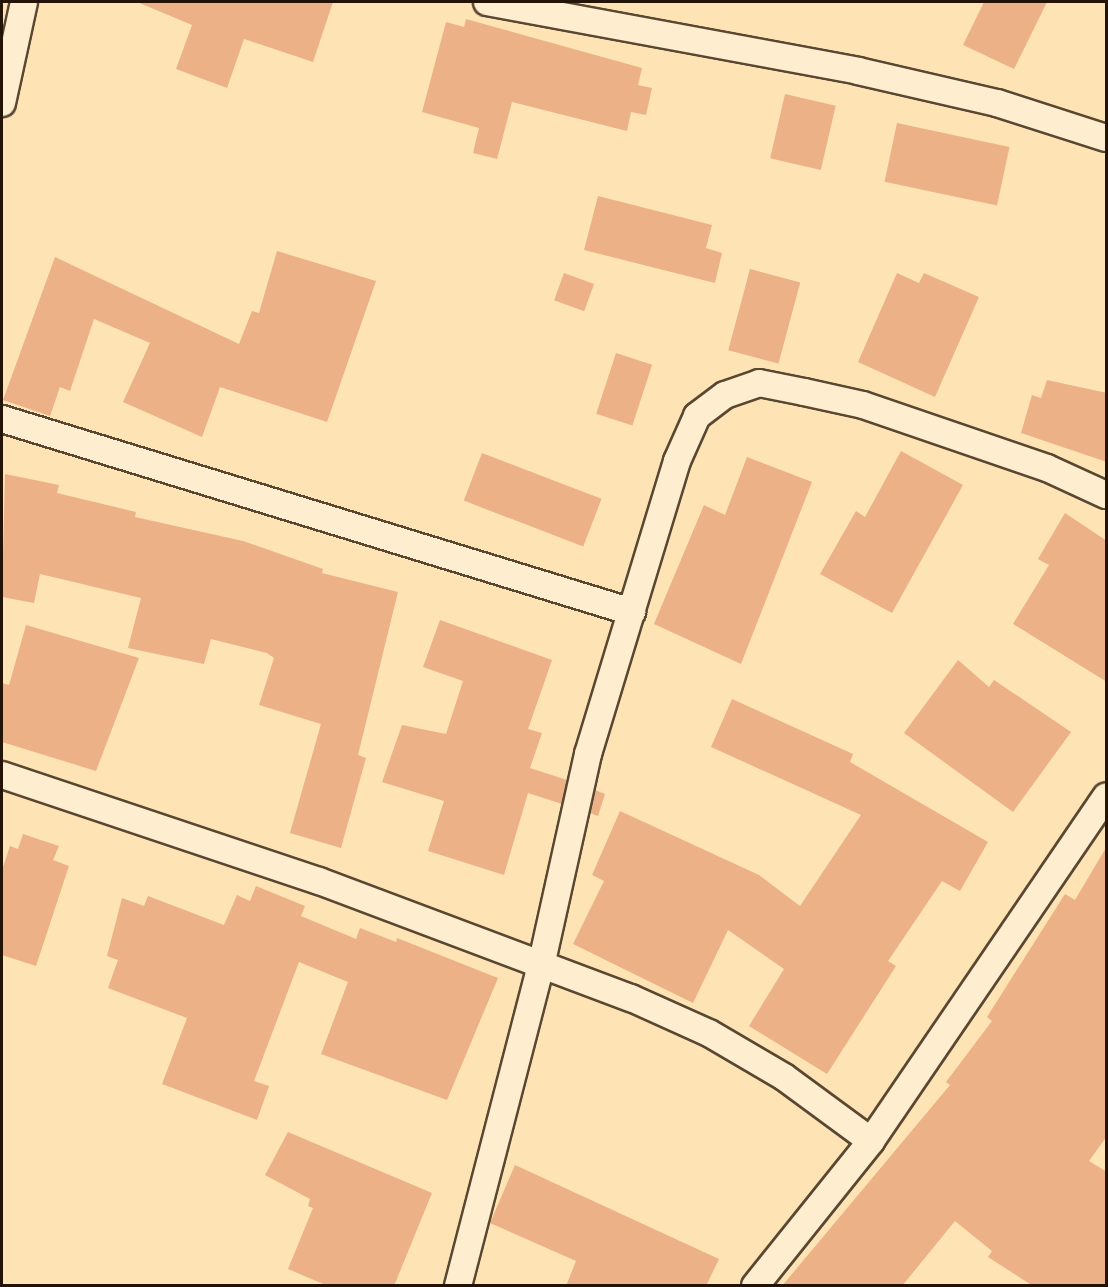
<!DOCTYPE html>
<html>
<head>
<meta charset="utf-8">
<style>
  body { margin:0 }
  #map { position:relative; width:1108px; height:1287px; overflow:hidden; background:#fee3b4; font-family:"IM FELL DW Pica",serif }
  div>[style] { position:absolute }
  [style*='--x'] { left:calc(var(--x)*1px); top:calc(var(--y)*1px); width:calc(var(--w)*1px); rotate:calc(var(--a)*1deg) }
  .building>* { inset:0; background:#ecb187; transform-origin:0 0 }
  .roads { filter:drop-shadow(2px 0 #5a4732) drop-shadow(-2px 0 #5a4732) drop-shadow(0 2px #5a4732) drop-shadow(0 -2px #5a4732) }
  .minor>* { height:26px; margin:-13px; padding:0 13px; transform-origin:13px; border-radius:13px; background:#feedce }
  span { translate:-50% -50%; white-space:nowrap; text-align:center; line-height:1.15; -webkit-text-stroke:4.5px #feedce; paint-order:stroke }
  .frame { position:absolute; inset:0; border:3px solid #241307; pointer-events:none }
</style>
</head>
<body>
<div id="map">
  <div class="building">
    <div style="clip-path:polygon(137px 2px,333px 2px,313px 62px,244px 39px,227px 88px,176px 69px,192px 25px)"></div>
    <div style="clip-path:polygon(984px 2px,1047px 2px,1014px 69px,963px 45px)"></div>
    <div style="clip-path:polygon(466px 19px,642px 68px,638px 85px,652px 88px,646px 115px,631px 112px,627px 131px,512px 102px,497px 159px,473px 153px,479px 128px,422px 112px,446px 22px,464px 27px)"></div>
    <div style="left:785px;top:94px;width:52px;height:66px;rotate:13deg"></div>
    <div style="left:897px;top:123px;width:115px;height:60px;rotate:12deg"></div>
    <div style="clip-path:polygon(598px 196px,712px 225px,706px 248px,722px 253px,715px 283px,584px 250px)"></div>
    <div style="clip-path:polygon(277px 251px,376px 281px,327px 422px,220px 387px,202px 437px,123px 402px,150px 343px,94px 319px,70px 391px,60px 387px,50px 416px,3px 400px,55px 257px,239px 344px,252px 311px,259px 313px)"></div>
    <div style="left:750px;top:269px;width:52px;height:84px;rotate:15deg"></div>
    <div style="left:564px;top:273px;width:32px;height:29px;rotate:20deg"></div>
    <div style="clip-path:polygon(897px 273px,919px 283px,924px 273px,979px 297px,935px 397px,858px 362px)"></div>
    <div style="left:616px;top:353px;width:38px;height:64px;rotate:18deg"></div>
    <div style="clip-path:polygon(1047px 380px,1107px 393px,1107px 462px,1021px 433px,1032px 395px,1041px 398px)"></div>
    <div style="clip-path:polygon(901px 451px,963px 485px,892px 613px,820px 574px,856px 511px,865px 517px)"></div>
    <div style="left:482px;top:453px;width:128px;height:51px;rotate:21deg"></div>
    <div style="clip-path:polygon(747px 457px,812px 482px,741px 664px,654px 624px,704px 505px,725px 515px)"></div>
    <div style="clip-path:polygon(5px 474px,59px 485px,57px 493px,136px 512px,135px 517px,243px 541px,323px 569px,322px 573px,398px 592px,358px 755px,366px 758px,341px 848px,290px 833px,321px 724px,259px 705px,274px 658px,267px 653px,211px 639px,204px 664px,128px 648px,141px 598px,40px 574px,34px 603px,2px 597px)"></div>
    <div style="clip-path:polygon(1065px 513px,1107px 541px,1107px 682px,1013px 624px,1049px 565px,1038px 559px)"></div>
    <div style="clip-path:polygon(440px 620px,552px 660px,528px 729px,542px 733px,530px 768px,567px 780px,562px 804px,528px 793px,504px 875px,428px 851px,444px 801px,382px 782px,402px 725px,446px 734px,463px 681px,423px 667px)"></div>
    <div style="clip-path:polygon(26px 625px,139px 658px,96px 771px,2px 742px,2px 683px,9px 685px)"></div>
    <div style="clip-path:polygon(958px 660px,989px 687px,994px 680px,1071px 732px,1013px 812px,904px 733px)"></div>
    <div style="clip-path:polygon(732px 699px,853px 754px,850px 762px,988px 842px,960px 891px,942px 881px,888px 961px,896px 966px,827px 1074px,749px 1026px,784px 969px,728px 930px,693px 1003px,573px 944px,604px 881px,592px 875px,620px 811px,759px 875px,800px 906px,861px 815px,711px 747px)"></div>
    <div style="clip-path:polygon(595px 790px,605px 794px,598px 816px,590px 813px)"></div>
    <div style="clip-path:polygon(23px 834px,59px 846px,53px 860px,69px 866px,36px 966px,2px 955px,2px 870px,10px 846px,18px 849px)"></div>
    <div style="clip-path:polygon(1107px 846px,1107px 1136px,1089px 1161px,1107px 1172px,1107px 1286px,1033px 1286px,988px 1257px,992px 1251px,955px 1221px,902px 1286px,782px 1286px,950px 1085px,946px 1082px,992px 1021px,987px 1017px,1065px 894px,1075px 900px)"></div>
    <div style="clip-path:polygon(256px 886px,305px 906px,301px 916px,356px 939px,360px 928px,396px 942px,397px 938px,498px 978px,447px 1100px,321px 1054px,348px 982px,299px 962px,254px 1081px,269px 1086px,257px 1120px,162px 1084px,187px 1018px,108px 988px,118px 960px,107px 956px,122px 898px,144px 906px,148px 896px,224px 925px,237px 895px,250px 901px)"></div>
    <div style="clip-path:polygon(288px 1132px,432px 1193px,394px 1286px,328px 1286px,288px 1269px,313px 1208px,308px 1206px,310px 1199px,265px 1175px)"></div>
    <div style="clip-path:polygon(515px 1165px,719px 1259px,706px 1286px,566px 1286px,576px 1261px,490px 1223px)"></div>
  </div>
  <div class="roads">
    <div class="minor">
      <div style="--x:487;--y:2;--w:377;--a:10.5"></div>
      <div style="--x:858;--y:71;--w:143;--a:13"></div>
      <div style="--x:997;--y:103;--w:114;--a:17.8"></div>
      <div style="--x:2;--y:103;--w:103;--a:-77.7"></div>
      <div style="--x:2;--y:419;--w:659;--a:17.03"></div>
      <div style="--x:2;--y:775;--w:334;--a:18.5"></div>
      <div style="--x:319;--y:881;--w:333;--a:20.6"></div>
      <div style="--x:631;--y:998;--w:85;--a:24.2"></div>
      <div style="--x:709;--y:1033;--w:87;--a:30.4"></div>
      <div style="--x:784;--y:1077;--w:108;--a:36.3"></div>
      <div style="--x:458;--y:1286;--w:331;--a:-75.5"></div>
      <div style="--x:541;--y:966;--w:217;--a:-77.5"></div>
      <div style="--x:588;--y:754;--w:306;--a:-73.1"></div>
      <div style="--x:677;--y:461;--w:49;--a:-66"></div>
      <div style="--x:697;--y:416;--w:35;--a:-37"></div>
      <div style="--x:725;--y:395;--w:36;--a:-19"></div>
      <div style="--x:759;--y:383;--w:46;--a:11.3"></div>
      <div style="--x:804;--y:392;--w:60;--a:12.4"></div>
      <div style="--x:863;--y:405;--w:194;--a:18.9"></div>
      <div style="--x:1047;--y:468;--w:65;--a:24.6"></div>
      <div style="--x:755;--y:1286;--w:186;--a:-51.3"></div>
      <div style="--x:871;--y:1141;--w:417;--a:-55.7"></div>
    </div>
  </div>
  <div class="frame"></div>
</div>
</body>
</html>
